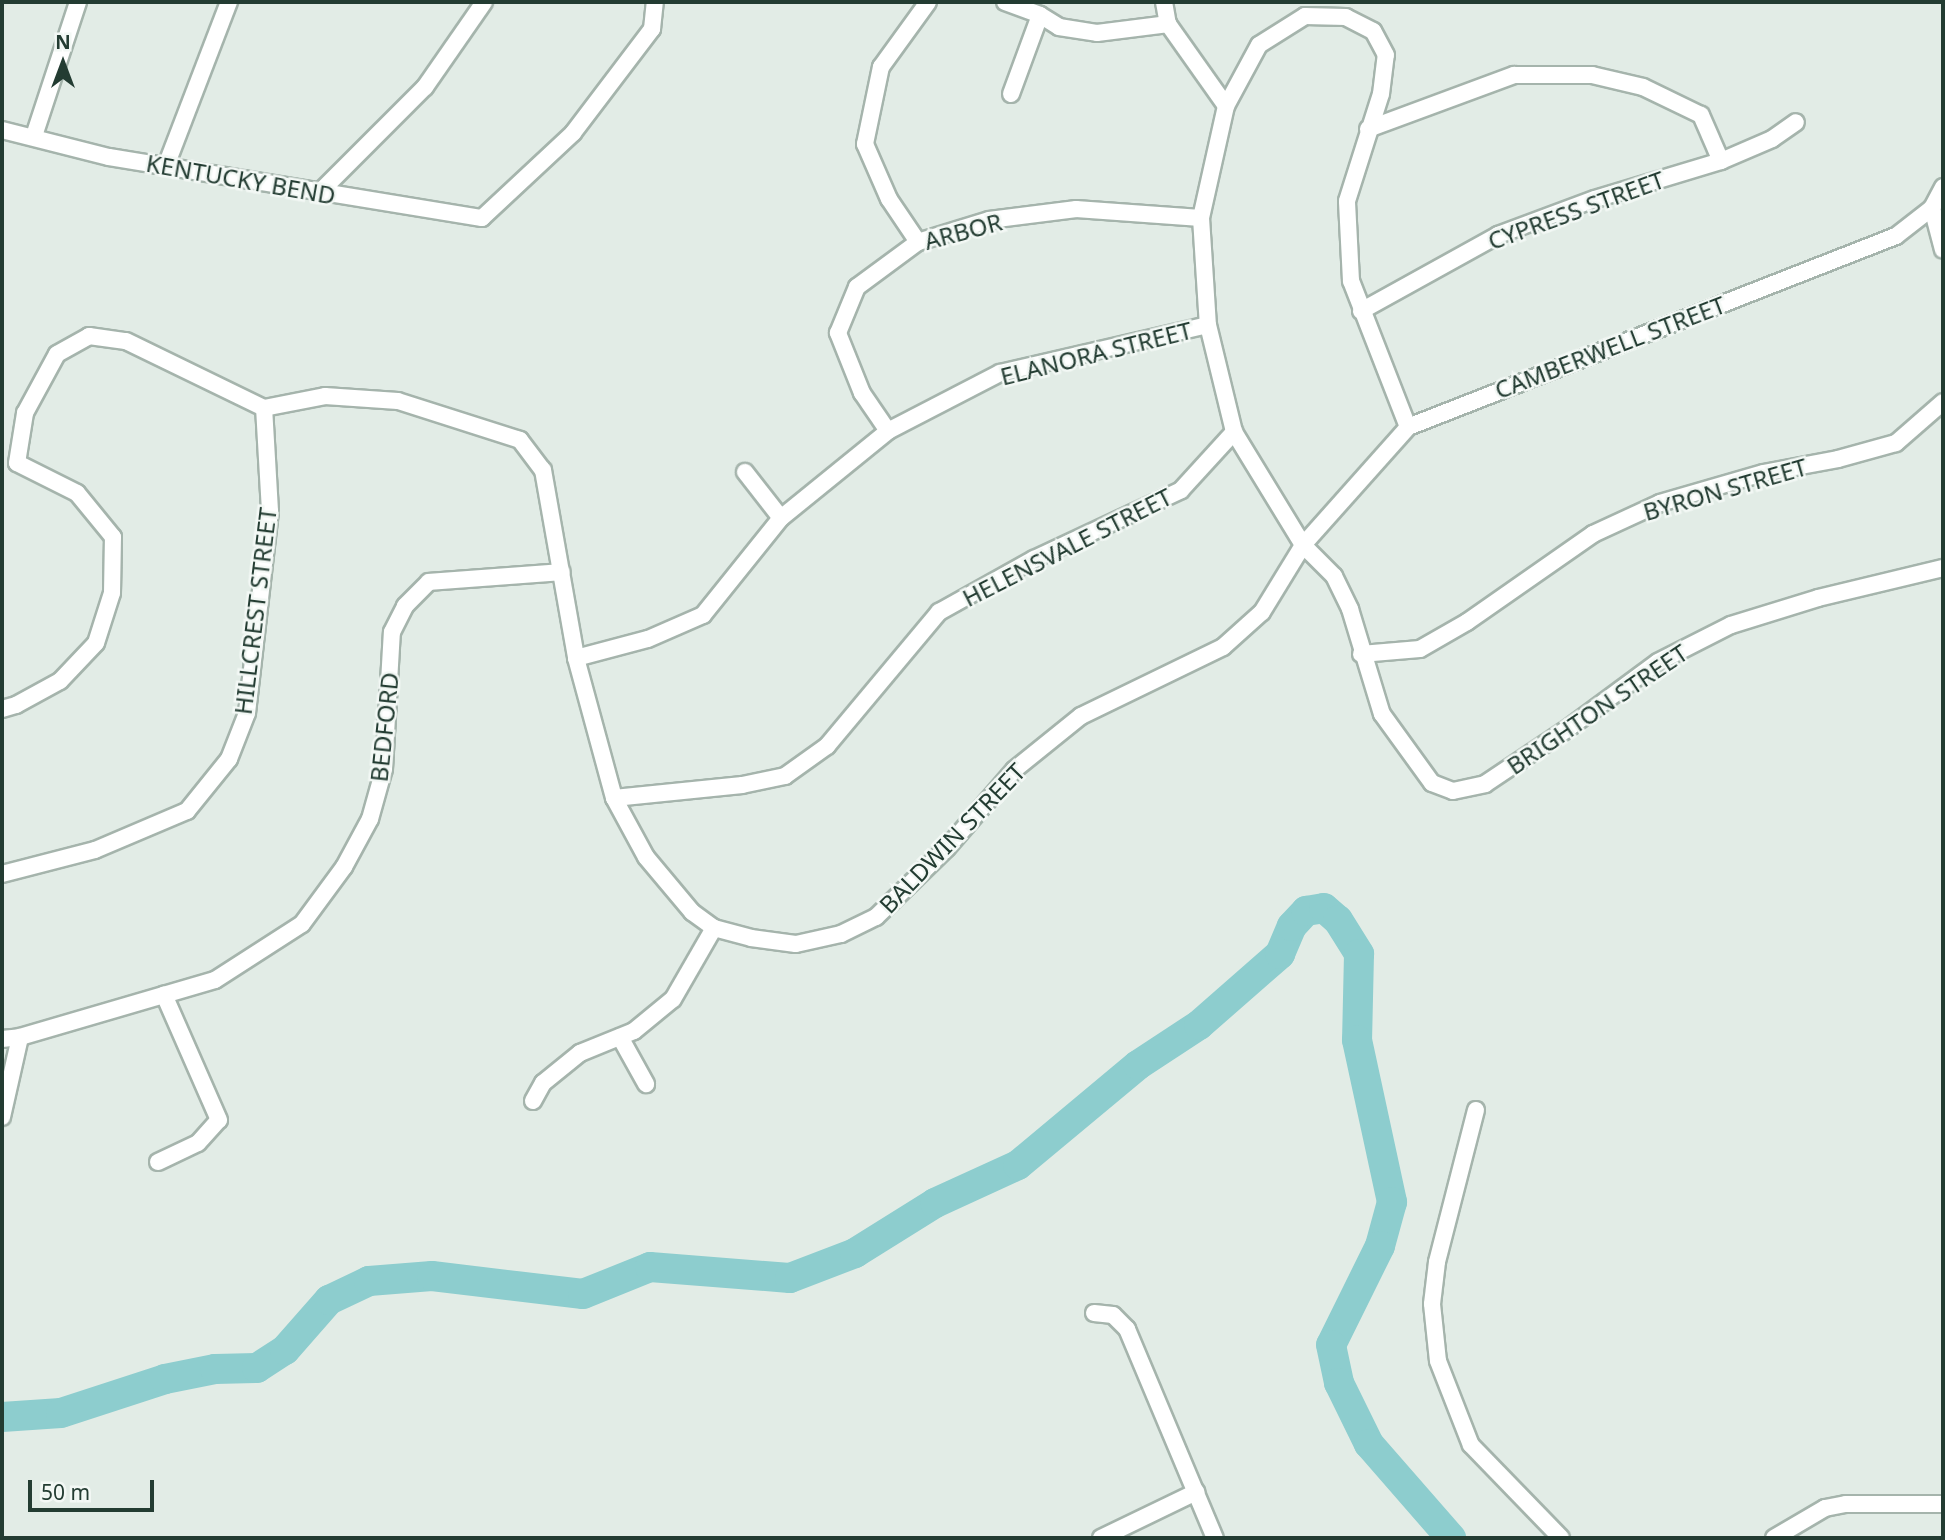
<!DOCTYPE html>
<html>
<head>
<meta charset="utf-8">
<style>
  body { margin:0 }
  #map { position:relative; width:1945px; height:1540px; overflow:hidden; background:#e2ece6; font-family:"Noto Sans",sans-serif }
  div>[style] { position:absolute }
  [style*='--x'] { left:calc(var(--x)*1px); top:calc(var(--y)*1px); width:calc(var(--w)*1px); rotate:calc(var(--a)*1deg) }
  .river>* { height:30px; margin:-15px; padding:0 15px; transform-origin:15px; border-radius:15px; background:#8dcdce }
  .roads { filter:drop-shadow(2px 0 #a5b4ac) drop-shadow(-2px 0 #a5b4ac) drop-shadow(0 2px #a5b4ac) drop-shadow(0 -2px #a5b4ac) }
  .minor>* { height:16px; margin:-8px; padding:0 8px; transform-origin:8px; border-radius:8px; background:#fff }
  span { translate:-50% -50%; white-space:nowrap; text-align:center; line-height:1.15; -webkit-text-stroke:5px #f3f8f5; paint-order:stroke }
  .street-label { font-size:24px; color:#233c32 }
  .frame { position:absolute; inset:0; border:4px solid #233c32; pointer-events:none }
  .north { position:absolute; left:28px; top:28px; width:70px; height:70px; -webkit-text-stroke:5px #f3f8f5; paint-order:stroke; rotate:0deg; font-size:19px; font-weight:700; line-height:28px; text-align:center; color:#233c32 }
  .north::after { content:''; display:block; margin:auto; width:24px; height:32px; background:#233c32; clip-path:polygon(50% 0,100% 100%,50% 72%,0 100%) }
  .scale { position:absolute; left:28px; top:1480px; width:126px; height:32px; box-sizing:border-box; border:4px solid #233c32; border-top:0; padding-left:9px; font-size:21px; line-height:24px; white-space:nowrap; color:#233c32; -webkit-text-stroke:5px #f3f8f5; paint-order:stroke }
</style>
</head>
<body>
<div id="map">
  <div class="river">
    <div style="--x:2;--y:1417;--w:59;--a:-3.9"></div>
    <div style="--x:61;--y:1413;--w:109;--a:-18.1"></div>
    <div style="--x:165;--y:1379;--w:51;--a:-11.3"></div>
    <div style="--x:215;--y:1369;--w:42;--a:-1.4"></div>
    <div style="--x:257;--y:1368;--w:33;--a:-33"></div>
    <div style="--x:285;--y:1350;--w:67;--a:-48.7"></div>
    <div style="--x:329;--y:1300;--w:44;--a:-25.4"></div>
    <div style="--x:369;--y:1281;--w:63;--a:-4.5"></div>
    <div style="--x:432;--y:1276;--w:152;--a:6.8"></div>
    <div style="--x:583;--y:1294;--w:72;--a:-21.9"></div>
    <div style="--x:650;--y:1267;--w:140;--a:4.5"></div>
    <div style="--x:790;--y:1278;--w:70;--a:-21"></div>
    <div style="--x:855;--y:1253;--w:94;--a:-32"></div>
    <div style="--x:935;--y:1203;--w:91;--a:-24.6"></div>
    <div style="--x:1018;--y:1165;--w:156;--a:-39.8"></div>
    <div style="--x:1138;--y:1065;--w:73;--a:-33.3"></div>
    <div style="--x:1199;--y:1025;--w:108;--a:-41.2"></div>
    <div style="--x:1280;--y:954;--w:30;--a:-67"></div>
    <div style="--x:1292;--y:926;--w:21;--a:-47"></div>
    <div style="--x:1306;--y:911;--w:18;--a:-9"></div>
    <div style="--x:1324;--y:908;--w:18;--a:41"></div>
    <div style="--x:1338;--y:920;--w:40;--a:58"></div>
    <div style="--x:1359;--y:954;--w:86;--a:91.3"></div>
    <div style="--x:1357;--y:1040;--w:166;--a:77.8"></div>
    <div style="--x:1392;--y:1202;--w:46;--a:105.3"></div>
    <div style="--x:1380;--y:1246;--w:110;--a:116.3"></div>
    <div style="--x:1331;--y:1345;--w:39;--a:78"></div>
    <div style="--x:1339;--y:1383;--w:68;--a:63.8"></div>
    <div style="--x:1369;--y:1444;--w:125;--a:48.9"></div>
  </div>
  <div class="roads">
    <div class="minor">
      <div style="--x:1005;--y:2;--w:37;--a:20"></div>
      <div style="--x:1040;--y:15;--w:22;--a:32"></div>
      <div style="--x:1059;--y:27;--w:38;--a:9"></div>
      <div style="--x:1097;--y:33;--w:72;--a:-7.2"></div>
      <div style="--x:1164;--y:2;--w:22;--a:80"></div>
      <div style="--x:1168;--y:24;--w:100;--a:54.7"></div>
      <div style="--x:1011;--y:94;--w:84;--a:-69.8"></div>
      <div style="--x:1368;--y:129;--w:156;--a:-20.3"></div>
      <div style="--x:1514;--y:75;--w:78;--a:0"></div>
      <div style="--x:1592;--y:75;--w:52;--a:13.2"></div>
      <div style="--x:1643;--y:87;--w:64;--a:25.8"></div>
      <div style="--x:1701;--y:115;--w:50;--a:66.5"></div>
      <div style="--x:2;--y:130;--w:110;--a:14.2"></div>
      <div style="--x:109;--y:157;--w:378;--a:9.3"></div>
      <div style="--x:482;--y:218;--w:125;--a:-43"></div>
      <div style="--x:573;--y:133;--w:131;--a:-52.8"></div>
      <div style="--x:652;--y:29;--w:27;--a:-84"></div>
      <div style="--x:34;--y:136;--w:141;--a:-71.8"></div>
      <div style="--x:166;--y:166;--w:176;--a:-69"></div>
      <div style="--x:319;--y:193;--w:150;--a:-45"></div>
      <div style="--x:425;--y:87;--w:103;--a:-55.2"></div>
      <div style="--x:1932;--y:208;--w:43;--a:75.3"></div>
      <div style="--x:918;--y:242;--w:52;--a:-124"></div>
      <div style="--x:889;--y:199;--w:60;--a:-113.6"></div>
      <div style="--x:865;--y:144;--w:79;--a:-78.3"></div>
      <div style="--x:881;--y:67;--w:80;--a:-54.1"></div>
      <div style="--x:1361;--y:311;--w:157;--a:-29"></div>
      <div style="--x:1498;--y:235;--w:103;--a:-20.4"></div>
      <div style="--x:1595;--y:199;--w:132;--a:-16.8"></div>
      <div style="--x:1721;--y:161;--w:56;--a:-23.3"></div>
      <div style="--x:1772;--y:139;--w:29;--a:-35"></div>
      <div style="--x:1408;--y:427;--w:157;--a:-111.3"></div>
      <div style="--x:1351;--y:281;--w:80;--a:-92.9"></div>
      <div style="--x:1347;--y:201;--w:112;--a:-72.4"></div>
      <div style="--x:1381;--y:94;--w:39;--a:-83"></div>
      <div style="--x:1386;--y:55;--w:27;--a:-118"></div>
      <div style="--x:1373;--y:31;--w:30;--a:-153"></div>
      <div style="--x:1346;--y:17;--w:41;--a:-178.6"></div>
      <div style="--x:1305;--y:16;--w:54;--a:147.8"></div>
      <div style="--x:1259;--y:45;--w:69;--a:118.4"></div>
      <div style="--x:1226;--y:106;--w:115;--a:102.6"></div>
      <div style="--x:1201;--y:218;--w:107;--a:86.3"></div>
      <div style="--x:1208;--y:325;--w:110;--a:76.3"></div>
      <div style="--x:1234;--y:432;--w:132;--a:58.6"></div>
      <div style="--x:1303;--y:545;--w:44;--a:45"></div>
      <div style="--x:1334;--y:576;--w:37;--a:64"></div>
      <div style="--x:1350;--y:609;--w:110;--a:73.1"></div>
      <div style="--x:1382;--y:714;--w:85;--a:54.1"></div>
      <div style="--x:1432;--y:783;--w:22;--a:21"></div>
      <div style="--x:1453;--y:791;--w:33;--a:-12"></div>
      <div style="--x:1485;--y:784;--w:102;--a:-33.8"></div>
      <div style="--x:1570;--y:727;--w:109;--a:-36.5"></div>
      <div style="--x:1658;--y:662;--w:82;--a:-26.9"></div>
      <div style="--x:1731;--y:625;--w:91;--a:-17.2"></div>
      <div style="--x:1818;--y:598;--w:129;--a:-13.5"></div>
      <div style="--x:888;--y:431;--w:46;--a:-124.4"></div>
      <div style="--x:862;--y:393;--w:65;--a:-111.8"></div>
      <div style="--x:838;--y:333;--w:50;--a:-67.6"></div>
      <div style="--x:857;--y:287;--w:76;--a:-36.4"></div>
      <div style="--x:918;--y:242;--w:74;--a:-17.2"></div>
      <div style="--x:989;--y:220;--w:88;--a:-7.2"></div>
      <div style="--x:1076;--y:209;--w:125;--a:4.1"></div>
      <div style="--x:17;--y:463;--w:51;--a:-80.9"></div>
      <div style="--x:25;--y:413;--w:67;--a:-61.5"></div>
      <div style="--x:57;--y:354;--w:37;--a:-29"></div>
      <div style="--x:89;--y:336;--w:37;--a:8"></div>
      <div style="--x:126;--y:341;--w:153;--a:25.9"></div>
      <div style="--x:264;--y:408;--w:62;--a:-11.1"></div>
      <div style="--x:325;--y:396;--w:73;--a:3.9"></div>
      <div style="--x:398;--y:401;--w:128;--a:17.7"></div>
      <div style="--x:520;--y:440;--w:38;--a:53"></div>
      <div style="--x:543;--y:470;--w:191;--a:80"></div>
      <div style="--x:576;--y:658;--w:145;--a:74.8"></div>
      <div style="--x:614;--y:798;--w:67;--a:61.5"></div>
      <div style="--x:646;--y:857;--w:72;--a:50.1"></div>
      <div style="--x:692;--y:912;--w:27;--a:36"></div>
      <div style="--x:714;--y:928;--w:38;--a:15"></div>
      <div style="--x:751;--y:938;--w:45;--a:7.6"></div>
      <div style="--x:796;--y:944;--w:46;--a:-12.5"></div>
      <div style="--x:841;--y:934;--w:39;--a:-26"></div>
      <div style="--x:876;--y:917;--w:99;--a:-44.2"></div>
      <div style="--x:947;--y:848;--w:103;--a:-49.3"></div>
      <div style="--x:1014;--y:770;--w:86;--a:-38.9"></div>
      <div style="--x:1081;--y:716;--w:158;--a:-25.9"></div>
      <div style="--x:1223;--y:647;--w:52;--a:-41.9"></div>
      <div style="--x:1262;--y:612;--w:79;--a:-58.5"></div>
      <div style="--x:1303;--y:545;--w:158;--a:-48.3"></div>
      <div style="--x:1408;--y:427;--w:524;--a:-21.38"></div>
      <div style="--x:1896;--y:236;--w:46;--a:-37.9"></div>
      <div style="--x:1932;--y:208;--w:24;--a:-62"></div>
      <div style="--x:745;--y:472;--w:58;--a:52"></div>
      <div style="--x:1361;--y:654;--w:59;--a:-4.8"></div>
      <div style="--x:1420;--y:649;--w:54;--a:-29.9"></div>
      <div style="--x:1467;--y:622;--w:154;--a:-34.9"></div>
      <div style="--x:1593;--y:534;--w:74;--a:-24.8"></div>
      <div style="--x:1660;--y:503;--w:107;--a:-16.2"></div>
      <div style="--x:1763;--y:473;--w:76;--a:-10.6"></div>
      <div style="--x:1838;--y:459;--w:60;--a:-15.4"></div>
      <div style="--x:1896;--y:443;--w:62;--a:-41.1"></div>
      <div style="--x:576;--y:658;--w:74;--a:-14.8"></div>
      <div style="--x:648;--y:639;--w:60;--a:-23.6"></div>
      <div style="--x:703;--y:615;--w:124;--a:-51.2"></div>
      <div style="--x:781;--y:518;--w:138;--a:-39.1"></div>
      <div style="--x:888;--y:431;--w:126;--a:-27.4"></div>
      <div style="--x:1000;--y:373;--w:213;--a:-13"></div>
      <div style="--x:2;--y:709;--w:15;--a:-16"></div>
      <div style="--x:16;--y:705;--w:50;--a:-28.6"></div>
      <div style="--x:60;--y:681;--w:52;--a:-46.5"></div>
      <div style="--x:96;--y:643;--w:52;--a:-72.3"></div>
      <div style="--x:112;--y:593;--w:56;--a:-89"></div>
      <div style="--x:113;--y:537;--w:57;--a:-129.3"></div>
      <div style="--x:77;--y:493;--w:67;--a:-153.4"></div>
      <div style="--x:614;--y:798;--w:129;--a:-5.8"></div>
      <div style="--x:742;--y:785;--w:44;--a:-11.8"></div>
      <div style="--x:785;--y:776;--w:52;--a:-35.5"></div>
      <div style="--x:827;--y:746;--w:175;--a:-50.1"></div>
      <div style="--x:939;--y:612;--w:109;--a:-29.2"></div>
      <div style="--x:1034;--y:559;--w:162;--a:-25.1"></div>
      <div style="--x:1181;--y:490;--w:79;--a:-47.6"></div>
      <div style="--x:2;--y:874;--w:96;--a:-14.5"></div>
      <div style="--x:95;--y:850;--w:100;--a:-23"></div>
      <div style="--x:187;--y:811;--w:67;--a:-51.1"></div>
      <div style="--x:229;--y:759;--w:49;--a:-68.6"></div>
      <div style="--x:247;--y:713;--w:203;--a:-83.5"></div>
      <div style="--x:270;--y:511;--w:103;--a:-93.3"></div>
      <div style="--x:620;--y:1037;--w:54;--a:61"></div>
      <div style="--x:2;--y:1039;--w:18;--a:-6"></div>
      <div style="--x:20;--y:1037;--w:203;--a:-16.3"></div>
      <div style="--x:215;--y:980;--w:103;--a:-32.8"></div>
      <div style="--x:302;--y:924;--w:71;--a:-53.6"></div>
      <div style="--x:344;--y:867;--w:55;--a:-61.6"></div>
      <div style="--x:370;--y:819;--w:52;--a:-74.4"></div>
      <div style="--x:384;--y:769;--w:137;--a:-86.7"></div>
      <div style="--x:392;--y:632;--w:29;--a:-63"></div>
      <div style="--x:405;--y:606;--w:34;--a:-45"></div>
      <div style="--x:429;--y:582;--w:133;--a:-4.3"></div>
      <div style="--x:533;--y:1101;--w:21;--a:-61"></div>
      <div style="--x:543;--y:1083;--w:48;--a:-39"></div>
      <div style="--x:580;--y:1053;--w:58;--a:-22.2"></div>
      <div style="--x:634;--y:1031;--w:50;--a:-39.4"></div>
      <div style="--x:673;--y:999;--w:82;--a:-60"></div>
      <div style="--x:1476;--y:1110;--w:157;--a:104.4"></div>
      <div style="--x:1437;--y:1262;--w:42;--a:96.8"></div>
      <div style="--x:1432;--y:1304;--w:57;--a:84"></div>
      <div style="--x:1438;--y:1361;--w:90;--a:68.6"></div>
      <div style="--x:1471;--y:1445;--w:129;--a:45.9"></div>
      <div style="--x:2;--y:1117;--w:82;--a:-77.3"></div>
      <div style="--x:158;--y:1162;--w:44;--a:-25.4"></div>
      <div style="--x:198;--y:1143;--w:31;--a:-48"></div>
      <div style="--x:219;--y:1120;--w:137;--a:-113.7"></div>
      <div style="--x:1094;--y:1313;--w:19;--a:6"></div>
      <div style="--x:1113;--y:1315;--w:20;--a:45"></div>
      <div style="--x:1127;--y:1329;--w:227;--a:67.2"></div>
      <div style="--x:1101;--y:1538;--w:106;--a:-25.8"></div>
      <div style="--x:1774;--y:1538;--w:59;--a:-30.5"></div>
      <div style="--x:1825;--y:1508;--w:21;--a:-11"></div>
      <div style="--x:1846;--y:1504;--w:97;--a:0"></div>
    </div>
  </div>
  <div class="street-label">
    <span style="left:241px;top:179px;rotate:10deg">KENTUCKY BEND</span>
    <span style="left:1576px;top:210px;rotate:-20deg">CYPRESS STREET</span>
    <span style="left:963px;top:231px;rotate:-15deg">ARBOR</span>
    <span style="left:1610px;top:347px;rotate:-21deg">CAMBERWELL STREET</span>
    <span style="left:1096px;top:353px;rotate:-14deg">ELANORA STREET</span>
    <span style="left:1725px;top:489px;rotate:-16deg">BYRON STREET</span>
    <span style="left:1067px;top:547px;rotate:-27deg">HELENSVALE STREET</span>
    <span style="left:255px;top:611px;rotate:-83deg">HILLCREST STREET</span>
    <span style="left:1597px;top:709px;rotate:-34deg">BRIGHTON STREET</span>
    <span style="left:384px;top:727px;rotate:-84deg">BEDFORD</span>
    <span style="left:952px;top:838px;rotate:-46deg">BALDWIN STREET</span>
  </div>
  <div class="frame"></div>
  <div class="north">N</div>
  <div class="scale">50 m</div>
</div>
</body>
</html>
